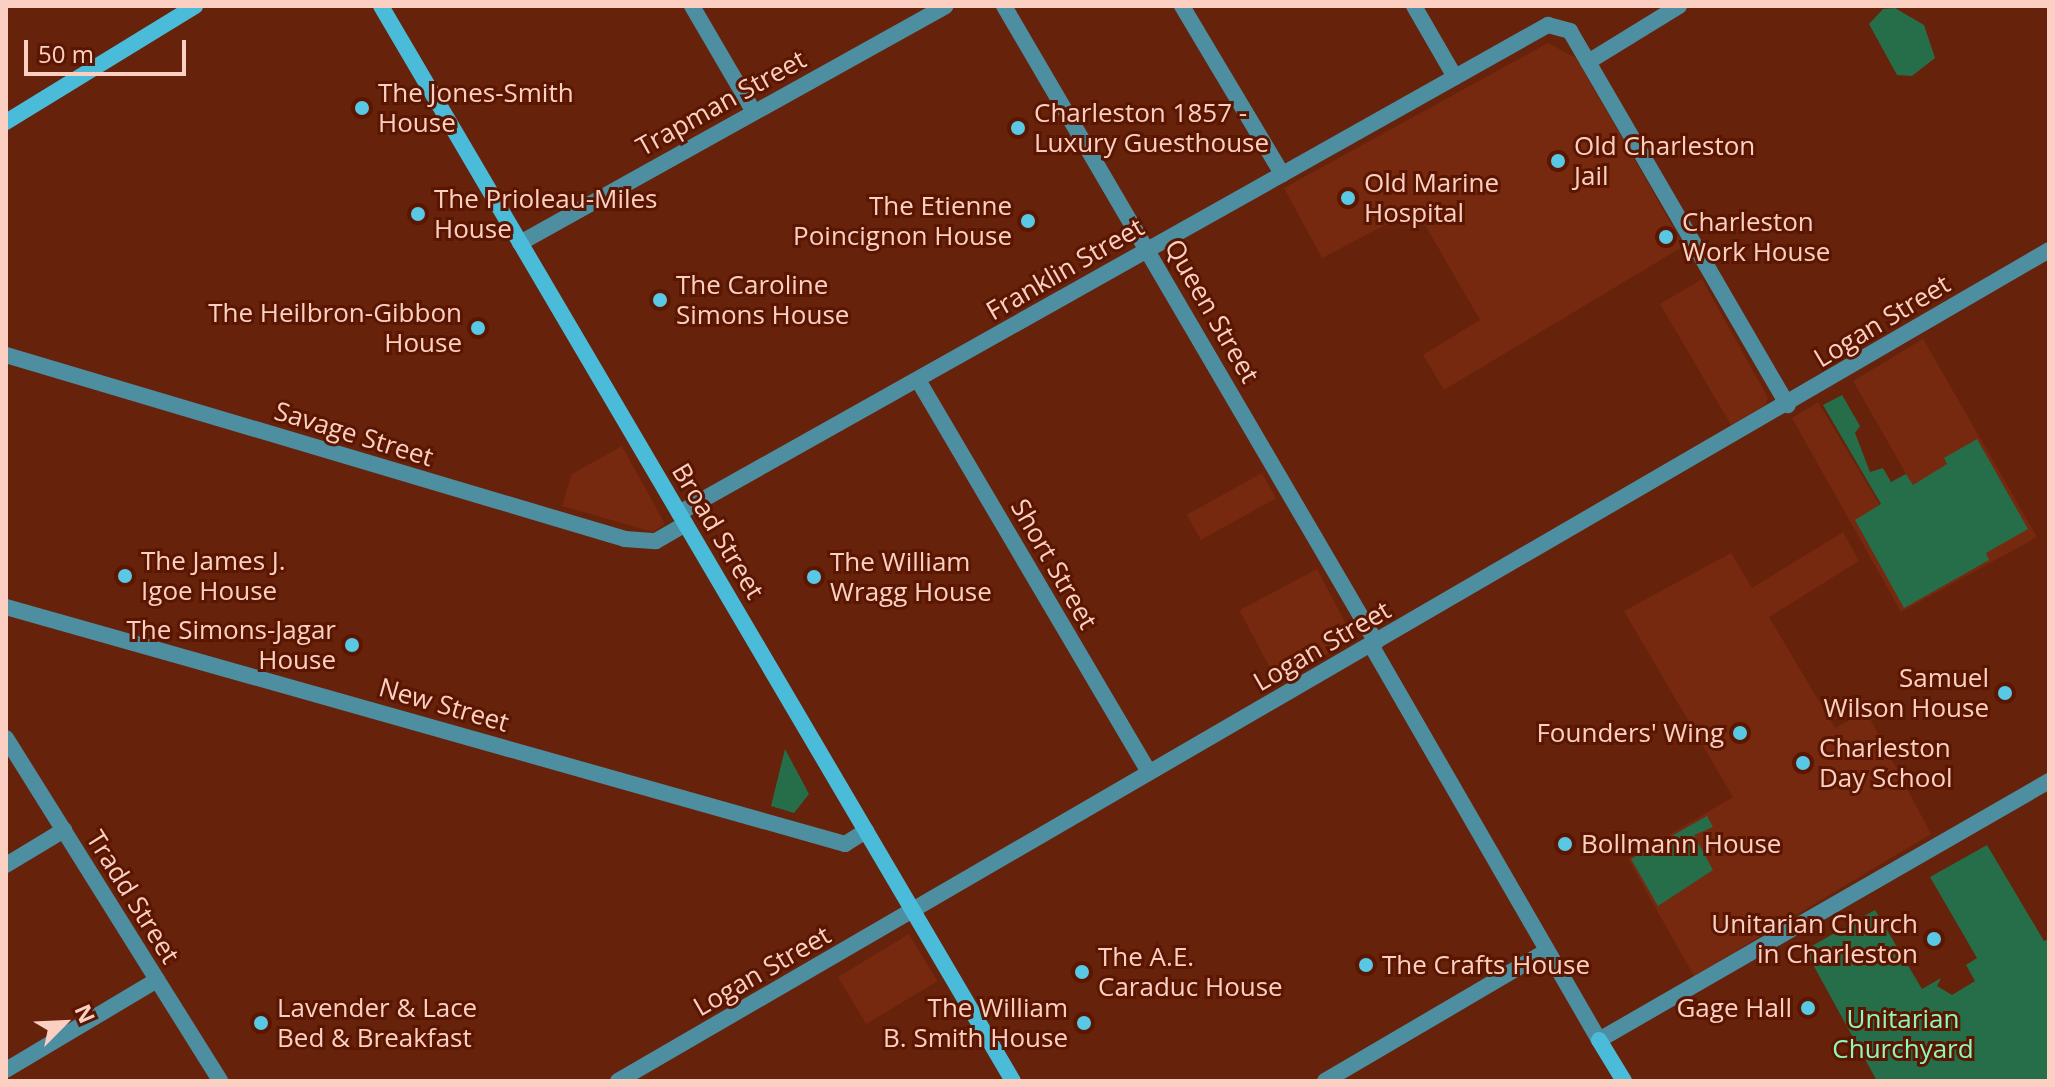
<!DOCTYPE html>
<html>
<head>
<meta charset="utf-8">
<style>
  body { margin:0 }
  #map { position:relative; width:2055px; height:1087px; overflow:hidden; background:#66220b; font-family:"Open Sans",sans-serif }
  div>[style] { position:absolute }
  [style*='--x'] { left:calc(var(--x)*1px); top:calc(var(--y)*1px); width:calc(var(--w)*1px); rotate:calc(var(--a)*1deg) }
  .built>* { inset:0; background:#76290f; transform-origin:0 0 }
  .green>* { inset:0; background:#266e4a }
  .street>* { height:16px; margin:-8px; padding:0 8px; transform-origin:8px; border-radius:8px; background:#4d8ea0 }
  .secondary>* { height:16px; margin:-8px; padding:0 8px; transform-origin:8px; border-radius:8px; background:#4abcd9 }
  .dots>* { width:22px; height:22px; translate:-50% -50%; box-sizing:border-box; border:4px solid #5a1600; border-radius:50% }
  span { translate:-50% -50%; white-space:nowrap; text-align:center; line-height:1.15; -webkit-text-stroke:6px #5a1600; paint-order:stroke }
  .poi-label { font-size:26px; color:#fbd0c3 }
  .left { translate:0 -50%; text-align:left }
  .right { translate:-100% -50%; text-align:right }
  .street-label { font-size:26px; color:#fbd0c3 }
  .park-label { font-size:26px; color:#8ef8bc }
  .frame { position:absolute; inset:0; border:8px solid #fbd0c3; pointer-events:none }
  .north { position:absolute; left:24px; top:983px; width:80px; height:80px; -webkit-text-stroke:6px #5a1600; paint-order:stroke; rotate:66deg; font-size:22px; font-weight:700; line-height:32px; text-align:center; color:#fbd0c3 }
  .north::after { content:''; display:block; margin:auto; width:28px; height:36px; background:#fbd0c3; clip-path:polygon(50% 0,100% 100%,50% 72%,0 100%) }
  .scale { position:absolute; left:24px; top:40px; width:162px; height:36px; box-sizing:border-box; border:4px solid #fbd0c3; border-top:0; padding-left:10px; font-size:24px; line-height:28px; white-space:nowrap; color:#fbd0c3; -webkit-text-stroke:6px #5a1600; paint-order:stroke }
</style>
</head>
<body>
<div id="map">
  <div class="built">
    <div style="clip-path:polygon(1548px 43px,1576px 58px,1684px 246px,1444px 390px,1423px 355px,1480px 320px,1416px 209px,1322px 258px,1284px 188px)"></div>
    <div style="clip-path:polygon(1702px 279px,1768px 398px,1765px 405px,1731px 425px,1660px 304px)"></div>
    <div style="clip-path:polygon(1923px 339px,2037px 537px,1901px 612px,1792px 418px,1818px 402px,1880px 505px,1913px 486px,1853px 381px)"></div>
    <div style="clip-path:polygon(622px 446px,665px 524px,653px 532px,562px 506px,572px 474px)"></div>
    <div style="left:1262px;top:473px;width:29px;height:86px;rotate:61deg"></div>
    <div style="clip-path:polygon(1843px 532px,1859px 561px,1769px 617px,1835px 728px,1866px 711px,1931px 834px,1694px 976px,1628px 859px,1733px 797px,1624px 611px,1731px 553px,1752px 588px)"></div>
    <div style="left:1317px;top:569px;width:80px;height:88px;rotate:62deg"></div>
    <div style="left:909px;top:934px;width:55px;height:83px;rotate:59deg"></div>
  </div>
  <div class="green">
    <div style="clip-path:polygon(1895px 8px,1924px 25px,1935px 58px,1912px 76px,1897px 75px,1869px 24px,1883px 9px)"></div>
    <div style="clip-path:polygon(1842px 395px,1860px 426px,1855px 433px,1870px 472px,1883px 468px,1891px 482px,1906px 474px,1913px 485px,1947px 464px,1944px 458px,1977px 439px,2028px 529px,1986px 553px,1989px 560px,1904px 608px,1855px 520px,1881px 504px,1823px 405px)"></div>
    <div style="clip-path:polygon(785px 749px,809px 794px,794px 813px,771px 806px)"></div>
    <div style="clip-path:polygon(1707px 816px,1713px 827px,1694px 835px,1713px 870px,1658px 906px,1631px 859px)"></div>
    <div style="clip-path:polygon(1987px 845px,2044px 941px,2049px 939px,2049px 1081px,1877px 1081px,1805px 950px,1875px 910px,1922px 989px,1941px 978px,1937px 986px,1952px 995px,1975px 981px,1966px 965px,1977px 958px,1930px 877px)"></div>
  </div>
  <div class="street">
    <div style="--x:692;--y:6;--w:123;--a:59.7"></div>
    <div style="--x:1004;--y:6;--w:737;--a:59.68"></div>
    <div style="--x:1182;--y:6;--w:196;--a:59.2"></div>
    <div style="--x:1414;--y:6;--w:82;--a:60"></div>
    <div style="--x:1588;--y:62;--w:107;--a:-31.6"></div>
    <div style="--x:520;--y:243;--w:487;--a:-29.1"></div>
    <div style="--x:6;--y:355;--w:646;--a:16.55"></div>
    <div style="--x:625;--y:539;--w:31;--a:4"></div>
    <div style="--x:656;--y:541;--w:34;--a:-30"></div>
    <div style="--x:918;--y:380;--w:455;--a:59.5"></div>
    <div style="--x:679;--y:513;--w:997;--a:-29.32"></div>
    <div style="--x:1548;--y:25;--w:23;--a:15"></div>
    <div style="--x:1570;--y:31;--w:433;--a:59.8"></div>
    <div style="--x:6;--y:607;--w:872;--a:15.77"></div>
    <div style="--x:845;--y:844;--w:25;--a:-32"></div>
    <div style="--x:1371;--y:645;--w:456;--a:60"></div>
    <div style="--x:1599;--y:1040;--w:519;--a:-29.92"></div>
    <div style="--x:6;--y:738;--w:404;--a:58"></div>
    <div style="--x:6;--y:865;--w:68;--a:-31.1"></div>
    <div style="--x:6;--y:1070;--w:176;--a:-30.8"></div>
    <div style="--x:618;--y:1081;--w:1655;--a:-30.14"></div>
    <div style="--x:1325;--y:1081;--w:257;--a:-30.4"></div>
  </div>
  <div class="secondary">
    <div style="--x:381;--y:6;--w:1247;--a:59.55"></div>
    <div style="--x:6;--y:122;--w:222;--a:-31.5"></div>
    <div style="--x:1599;--y:1040;--w:48;--a:58.6"></div>
  </div>
  <div class="dots">
    <div style="left:362px;top:108px;background:#59c8e5"></div>
    <div style="left:1018px;top:128px;background:#59c8e5"></div>
    <div style="left:1558px;top:161px;background:#59c8e5"></div>
    <div style="left:1348px;top:198px;background:#59c8e5"></div>
    <div style="left:418px;top:214px;background:#59c8e5"></div>
    <div style="left:1028px;top:221px;background:#59c8e5"></div>
    <div style="left:1666px;top:237px;background:#59c8e5"></div>
    <div style="left:660px;top:300px;background:#59c8e5"></div>
    <div style="left:478px;top:328px;background:#59c8e5"></div>
    <div style="left:125px;top:576px;background:#59c8e5"></div>
    <div style="left:814px;top:577px;background:#59c8e5"></div>
    <div style="left:352px;top:645px;background:#59c8e5"></div>
    <div style="left:2005px;top:693px;background:#59c8e5"></div>
    <div style="left:1740px;top:733px;background:#59c8e5"></div>
    <div style="left:1803px;top:763px;background:#59c8e5"></div>
    <div style="left:1565px;top:844px;background:#59c8e5"></div>
    <div style="left:1934px;top:939px;background:#59c8e5"></div>
    <div style="left:1366px;top:965px;background:#59c8e5"></div>
    <div style="left:1082px;top:972px;background:#59c8e5"></div>
    <div style="left:1808px;top:1008px;background:#59c8e5"></div>
    <div style="left:261px;top:1023px;background:#59c8e5"></div>
    <div style="left:1084px;top:1023px;background:#59c8e5"></div>
  </div>
  <div class="poi-label">
    <span class="left" style="left:378px;top:108px">The Jones-Smith<br>House</span>
    <span class="left" style="left:1034px;top:128px">Charleston 1857 -<br>Luxury Guesthouse</span>
    <span class="left" style="left:1574px;top:161px">Old Charleston<br>Jail</span>
    <span class="left" style="left:1364px;top:198px">Old Marine<br>Hospital</span>
    <span class="left" style="left:434px;top:214px">The Prioleau-Miles<br>House</span>
    <span class="right" style="left:1012px;top:221px">The Etienne<br>Poincignon House</span>
    <span class="left" style="left:1682px;top:237px">Charleston<br>Work House</span>
    <span class="left" style="left:676px;top:300px">The Caroline<br>Simons House</span>
    <span class="right" style="left:462px;top:328px">The Heilbron-Gibbon<br>House</span>
    <span class="left" style="left:141px;top:576px">The James J.<br>Igoe House</span>
    <span class="left" style="left:830px;top:577px">The William<br>Wragg House</span>
    <span class="right" style="left:336px;top:645px">The Simons-Jagar<br>House</span>
    <span class="right" style="left:1989px;top:693px">Samuel<br>Wilson House</span>
    <span class="right" style="left:1724px;top:733px">Founders' Wing</span>
    <span class="left" style="left:1819px;top:763px">Charleston<br>Day School</span>
    <span class="left" style="left:1581px;top:844px">Bollmann House</span>
    <span class="right" style="left:1918px;top:939px">Unitarian Church<br>in Charleston</span>
    <span class="left" style="left:1098px;top:972px">The A.E.<br>Caraduc House</span>
    <span class="left" style="left:1382px;top:965px">The Crafts House</span>
    <span class="left" style="left:277px;top:1023px">Lavender &amp; Lace<br>Bed &amp; Breakfast</span>
    <span class="right" style="left:1068px;top:1023px">The William<br>B. Smith House</span>
    <span class="right" style="left:1792px;top:1008px">Gage Hall</span>
  </div>
  <div class="street-label">
    <span style="left:721px;top:103px;rotate:-29deg">Trapman Street</span>
    <span style="left:1065px;top:269px;rotate:-30deg">Franklin Street</span>
    <span style="left:1212px;top:311px;rotate:60deg">Queen Street</span>
    <span style="left:1882px;top:321px;rotate:-31deg">Logan Street</span>
    <span style="left:354px;top:434px;rotate:17deg">Savage Street</span>
    <span style="left:718px;top:531px;rotate:59deg">Broad Street</span>
    <span style="left:1054px;top:564px;rotate:60deg">Short Street</span>
    <span style="left:1322px;top:646px;rotate:-30deg">Logan Street</span>
    <span style="left:444px;top:705px;rotate:16deg">New Street</span>
    <span style="left:133px;top:897px;rotate:58deg">Tradd Street</span>
    <span style="left:762px;top:971px;rotate:-30deg">Logan Street</span>
  </div>
  <div class="park-label">
    <span style="left:1903px;top:1034px">Unitarian<br>Churchyard</span>
  </div>
  <div class="frame"></div>
  <div class="north">N</div>
  <div class="scale">50 m</div>
</div>
</body>
</html>
